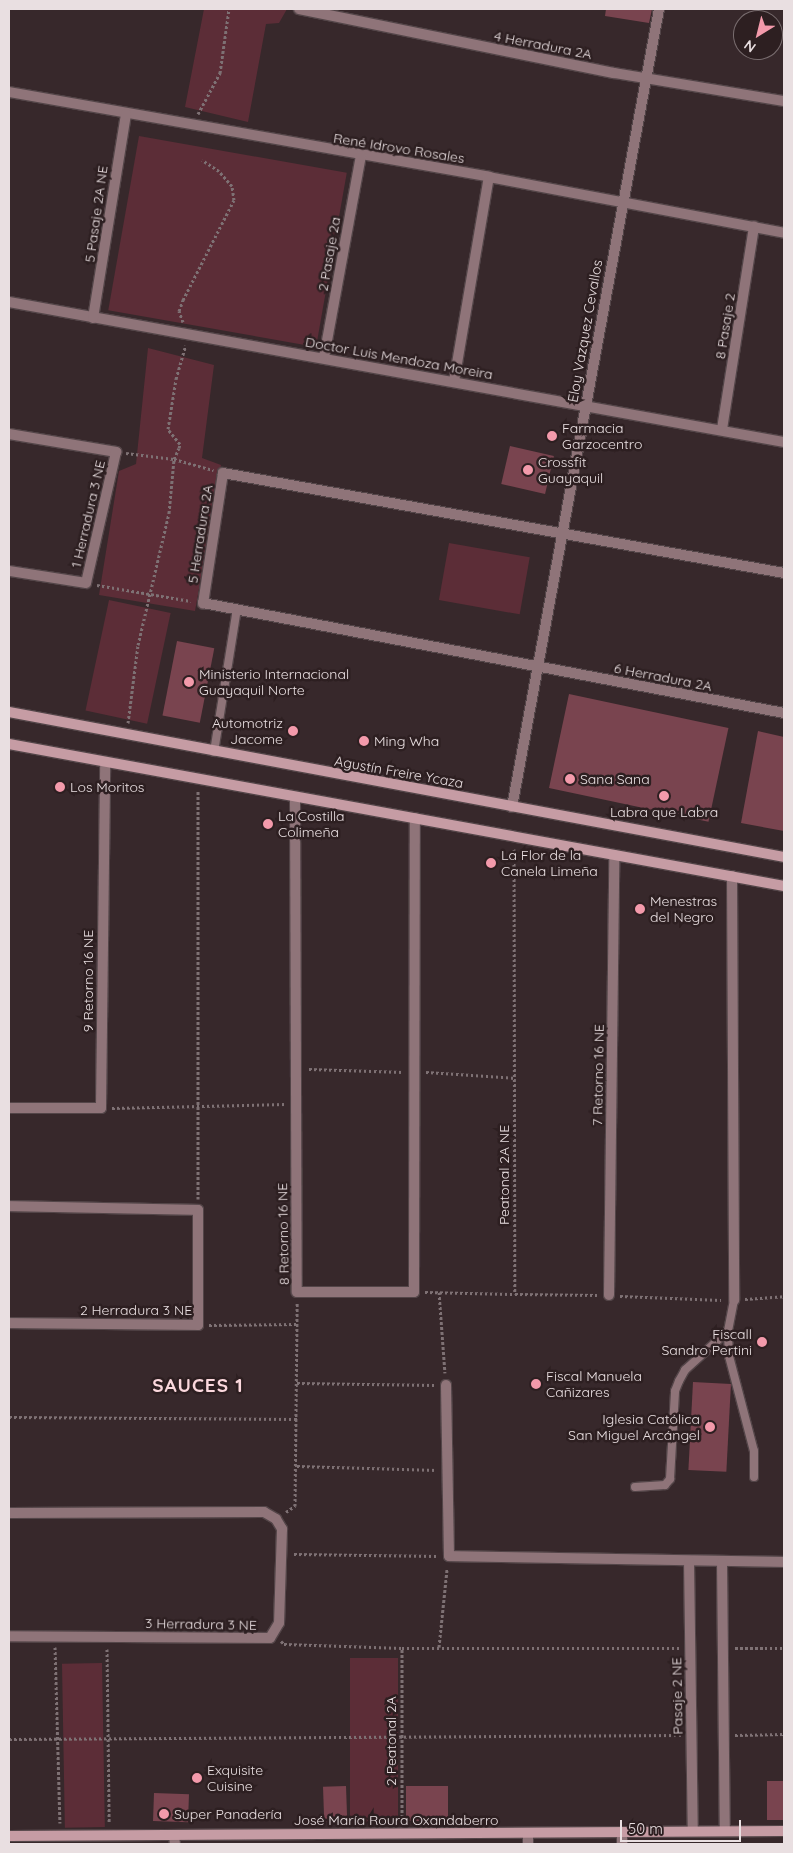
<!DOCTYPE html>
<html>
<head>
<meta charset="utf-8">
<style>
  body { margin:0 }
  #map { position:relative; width:793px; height:1853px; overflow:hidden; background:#37282b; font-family:Quicksand,sans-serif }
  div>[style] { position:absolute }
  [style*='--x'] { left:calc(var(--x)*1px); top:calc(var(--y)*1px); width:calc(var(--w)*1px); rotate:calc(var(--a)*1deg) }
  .green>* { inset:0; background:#5c2d37; transform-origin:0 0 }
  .building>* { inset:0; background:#79444f; transform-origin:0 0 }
  .path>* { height:3px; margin-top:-1.5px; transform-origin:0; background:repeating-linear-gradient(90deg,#7e7174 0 2.5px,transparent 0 5px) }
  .roads { filter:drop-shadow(1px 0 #534548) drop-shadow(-1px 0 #534548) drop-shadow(0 1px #534548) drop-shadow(0 -1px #534548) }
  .lane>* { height:8px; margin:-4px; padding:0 4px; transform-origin:4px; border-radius:4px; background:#8f7479 }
  .street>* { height:10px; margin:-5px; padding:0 5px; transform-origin:5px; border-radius:5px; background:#8f7479 }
  .secondary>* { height:10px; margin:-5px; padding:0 5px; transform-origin:5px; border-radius:5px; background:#c69ca4 }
  .dots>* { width:14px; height:14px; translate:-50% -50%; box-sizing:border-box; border:2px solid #2d1f21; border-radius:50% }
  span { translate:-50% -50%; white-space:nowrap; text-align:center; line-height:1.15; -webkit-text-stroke:5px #2d1f21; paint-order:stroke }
  .street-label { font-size:14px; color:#e9dfe1 }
  .poi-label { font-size:14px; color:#e9dfe1 }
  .left { translate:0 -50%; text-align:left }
  .right { translate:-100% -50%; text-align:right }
  .district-label { font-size:19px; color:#fbd8dd; font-weight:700; letter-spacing:1px }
  .frame { position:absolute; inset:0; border:10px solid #e9dfe1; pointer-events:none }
  .north { position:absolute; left:733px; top:10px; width:50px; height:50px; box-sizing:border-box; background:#2d1f21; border:1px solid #786c6e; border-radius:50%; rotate:216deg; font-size:14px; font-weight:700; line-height:20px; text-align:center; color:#e9dfe1 }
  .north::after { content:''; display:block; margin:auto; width:18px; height:22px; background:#f39aab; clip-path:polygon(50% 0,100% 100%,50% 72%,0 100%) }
  .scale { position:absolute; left:620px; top:1820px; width:121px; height:22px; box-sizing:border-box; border:2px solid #e9dfe1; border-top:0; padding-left:6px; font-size:15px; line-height:18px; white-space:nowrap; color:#e9dfe1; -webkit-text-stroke:4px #2d1f21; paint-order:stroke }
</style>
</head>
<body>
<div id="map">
  <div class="green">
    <div style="clip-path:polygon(204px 9px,287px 9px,279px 23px,266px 24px,248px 122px,185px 107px)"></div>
    <div style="left:139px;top:136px;width:211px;height:177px;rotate:10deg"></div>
    <div style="clip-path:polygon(148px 348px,214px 365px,202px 458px,221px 465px,195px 611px,99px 595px,119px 471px,136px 464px)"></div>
    <div style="left:449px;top:543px;width:82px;height:58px;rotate:10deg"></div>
    <div style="left:109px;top:600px;width:63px;height:113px;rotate:12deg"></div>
    <div style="left:350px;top:1658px;width:48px;height:165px"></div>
    <div style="left:102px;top:1663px;width:164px;height:40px;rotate:89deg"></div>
  </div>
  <div class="building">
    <div style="clip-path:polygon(606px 9px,652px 9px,649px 23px,605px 16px)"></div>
    <div style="left:510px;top:446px;width:45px;height:39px;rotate:13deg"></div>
    <div style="left:177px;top:641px;width:38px;height:76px;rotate:11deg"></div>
    <div style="left:569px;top:694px;width:163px;height:96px;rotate:12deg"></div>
    <div style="clip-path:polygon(758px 731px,784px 737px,784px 831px,741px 823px)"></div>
    <div style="left:693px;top:1382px;width:38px;height:88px;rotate:3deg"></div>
    <div style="left:767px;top:1781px;width:17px;height:39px"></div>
    <div style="left:346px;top:1786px;width:35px;height:23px;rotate:88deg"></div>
    <div style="left:448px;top:1786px;width:35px;height:42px;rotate:90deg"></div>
    <div style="left:154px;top:1793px;width:35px;height:28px;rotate:2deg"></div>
  </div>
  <div class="path">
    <div style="--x:198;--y:114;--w:47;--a:-61.8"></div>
    <div style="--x:220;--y:73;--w:65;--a:-82"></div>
    <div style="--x:183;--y:322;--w:12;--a:-110"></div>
    <div style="--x:179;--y:311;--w:12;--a:-70"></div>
    <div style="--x:183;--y:300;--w:112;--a:-63"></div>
    <div style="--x:234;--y:200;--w:14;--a:-98"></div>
    <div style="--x:232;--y:186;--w:20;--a:-131"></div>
    <div style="--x:219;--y:171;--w:20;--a:-147"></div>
    <div style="--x:126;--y:453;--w:48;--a:7.1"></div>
    <div style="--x:174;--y:459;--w:41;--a:15.8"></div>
    <div style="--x:97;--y:585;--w:95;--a:9.7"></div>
    <div style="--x:128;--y:723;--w:79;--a:-82.7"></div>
    <div style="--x:138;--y:645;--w:136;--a:-76.8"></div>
    <div style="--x:169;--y:513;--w:54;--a:-84.7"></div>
    <div style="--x:174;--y:459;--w:12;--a:-66"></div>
    <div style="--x:179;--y:448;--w:4;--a:-76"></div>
    <div style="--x:180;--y:444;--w:19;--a:-129"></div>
    <div style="--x:168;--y:429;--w:51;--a:-80.9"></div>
    <div style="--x:176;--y:379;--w:35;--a:-74"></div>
    <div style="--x:514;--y:849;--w:445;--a:89.9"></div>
    <div style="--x:515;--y:1294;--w:82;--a:0.7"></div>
    <div style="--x:309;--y:1069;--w:94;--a:1.8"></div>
    <div style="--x:426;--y:1072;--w:90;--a:3.8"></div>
    <div style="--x:112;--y:1108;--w:174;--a:-1.3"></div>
    <div style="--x:198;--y:1199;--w:409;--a:-90"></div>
    <div style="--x:425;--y:1292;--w:90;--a:1.3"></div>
    <div style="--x:439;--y:1292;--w:81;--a:85.8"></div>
    <div style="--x:620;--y:1296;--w:101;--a:2.3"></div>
    <div style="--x:745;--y:1299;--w:39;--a:-4"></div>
    <div style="--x:209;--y:1325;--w:88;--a:-0.7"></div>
    <div style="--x:297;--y:1383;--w:137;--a:0.8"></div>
    <div style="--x:9;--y:1417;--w:288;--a:0.4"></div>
    <div style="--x:297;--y:1466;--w:140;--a:1.6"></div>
    <div style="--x:286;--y:1512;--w:11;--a:-34"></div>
    <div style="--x:295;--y:1506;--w:203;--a:-89.4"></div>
    <div style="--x:294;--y:1554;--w:143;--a:0.8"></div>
    <div style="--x:281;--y:1641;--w:4;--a:45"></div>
    <div style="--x:284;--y:1644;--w:118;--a:1.9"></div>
    <div style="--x:402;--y:1648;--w:277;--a:0"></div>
    <div style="--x:55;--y:1647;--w:176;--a:88.4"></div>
    <div style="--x:439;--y:1647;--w:78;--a:-84.1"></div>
    <div style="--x:735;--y:1648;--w:49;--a:0"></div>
    <div style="--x:107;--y:1649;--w:174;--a:89.3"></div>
    <div style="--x:735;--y:1735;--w:49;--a:-1.2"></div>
    <div style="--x:9;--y:1739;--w:672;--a:-0.34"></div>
    <div style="--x:402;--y:1822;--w:174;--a:-90"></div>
  </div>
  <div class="roads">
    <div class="lane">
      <div style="--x:214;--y:752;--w:145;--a:-80.9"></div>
      <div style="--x:734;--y:1300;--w:32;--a:101"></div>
      <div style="--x:728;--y:1331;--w:25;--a:88"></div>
      <div style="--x:729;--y:1356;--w:98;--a:75.3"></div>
      <div style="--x:754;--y:1451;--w:26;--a:90"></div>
      <div style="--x:635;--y:1487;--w:30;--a:-4"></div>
      <div style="--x:665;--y:1485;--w:8;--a:-50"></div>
      <div style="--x:670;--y:1479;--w:88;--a:-86.7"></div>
      <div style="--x:675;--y:1391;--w:11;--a:-68"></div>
      <div style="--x:679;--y:1381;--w:13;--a:-61"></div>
      <div style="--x:685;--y:1370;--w:58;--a:-42.2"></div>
    </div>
    <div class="street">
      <div style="--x:299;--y:9;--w:321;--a:11.5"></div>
      <div style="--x:614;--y:73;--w:172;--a:9.4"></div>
      <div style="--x:9;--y:92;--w:487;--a:10"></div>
      <div style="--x:489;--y:177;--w:300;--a:10.7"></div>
      <div style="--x:9;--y:302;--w:788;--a:10.24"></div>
      <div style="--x:93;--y:318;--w:207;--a:-80.8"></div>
      <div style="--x:324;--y:357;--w:204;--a:-79.6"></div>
      <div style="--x:454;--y:381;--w:207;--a:-80.3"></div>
      <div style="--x:722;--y:429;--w:205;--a:-81"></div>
      <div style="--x:9;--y:434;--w:109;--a:9.5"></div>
      <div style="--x:116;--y:452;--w:134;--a:102.9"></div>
      <div style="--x:86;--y:583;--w:78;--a:-171.1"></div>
      <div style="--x:784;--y:573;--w:570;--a:-169.89"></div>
      <div style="--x:223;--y:473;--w:132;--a:98.7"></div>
      <div style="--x:203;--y:603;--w:591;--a:10.72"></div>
      <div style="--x:295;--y:797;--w:495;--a:89.8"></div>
      <div style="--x:297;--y:1292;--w:117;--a:0"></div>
      <div style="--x:414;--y:1292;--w:474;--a:-89.9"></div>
      <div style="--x:512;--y:807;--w:811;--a:-79.56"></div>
      <div style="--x:732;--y:876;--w:424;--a:89.7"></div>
      <div style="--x:9;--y:1108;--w:92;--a:0"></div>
      <div style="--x:101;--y:1108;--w:346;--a:-89.3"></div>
      <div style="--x:9;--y:1206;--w:189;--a:1.2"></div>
      <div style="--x:198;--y:1210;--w:115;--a:90"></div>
      <div style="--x:198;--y:1325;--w:189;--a:-179.4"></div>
      <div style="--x:609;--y:1295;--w:440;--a:-89.3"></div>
      <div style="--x:446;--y:1385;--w:171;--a:89"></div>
      <div style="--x:449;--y:1556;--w:335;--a:1"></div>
      <div style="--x:9;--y:1513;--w:255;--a:-0.2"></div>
      <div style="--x:264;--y:1512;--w:14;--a:30"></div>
      <div style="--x:276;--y:1519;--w:12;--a:59"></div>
      <div style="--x:282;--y:1529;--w:94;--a:91.8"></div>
      <div style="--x:279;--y:1623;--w:17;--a:121"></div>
      <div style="--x:270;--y:1638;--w:261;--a:-179.6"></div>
      <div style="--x:689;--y:1561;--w:270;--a:89.2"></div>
      <div style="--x:722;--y:1562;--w:268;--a:89.4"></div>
      <div style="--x:622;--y:1832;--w:12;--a:90"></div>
      <div style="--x:528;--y:1833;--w:11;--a:90"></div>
      <div style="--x:174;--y:1836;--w:8;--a:83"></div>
    </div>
    <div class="secondary">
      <div style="--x:9;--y:712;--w:788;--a:10.6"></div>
      <div style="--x:9;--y:744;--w:788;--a:10.38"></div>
      <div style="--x:9;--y:1836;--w:775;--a:-0.37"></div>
    </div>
  </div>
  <div class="dots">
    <div style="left:552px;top:436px;background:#f39aab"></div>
    <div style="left:528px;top:470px;background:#f39aab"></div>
    <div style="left:189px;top:682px;background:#f39aab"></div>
    <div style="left:293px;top:731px;background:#f39aab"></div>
    <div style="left:364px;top:741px;background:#f39aab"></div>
    <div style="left:570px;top:779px;background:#f39aab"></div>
    <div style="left:60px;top:787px;background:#f39aab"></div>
    <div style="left:664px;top:796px;background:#f39aab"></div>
    <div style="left:268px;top:824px;background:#f39aab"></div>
    <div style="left:491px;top:863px;background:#f39aab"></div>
    <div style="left:640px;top:909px;background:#f39aab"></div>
    <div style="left:762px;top:1342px;background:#f39aab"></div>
    <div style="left:536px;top:1384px;background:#f39aab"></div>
    <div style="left:710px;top:1427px;background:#f39aab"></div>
    <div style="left:197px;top:1778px;background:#f39aab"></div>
    <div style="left:164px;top:1814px;background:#f39aab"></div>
  </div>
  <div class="street-label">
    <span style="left:543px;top:45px;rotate:11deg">4 Herradura 2A</span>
    <span style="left:399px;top:148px;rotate:9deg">René Idrovo Rosales</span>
    <span style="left:96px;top:214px;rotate:-82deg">5 Pasaje 2A NE</span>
    <span style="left:329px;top:254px;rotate:-80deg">2 Pasaje 2a</span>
    <span style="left:725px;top:326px;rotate:-81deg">8 Pasaje 2</span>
    <span style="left:585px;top:331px;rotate:-80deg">Eloy Vazquez Cevallos</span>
    <span style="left:399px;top:358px;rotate:10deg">Doctor Luis Mendoza Moreira</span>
    <span style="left:88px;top:514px;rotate:-77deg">1 Herradura 3 NE</span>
    <span style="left:200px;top:534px;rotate:-81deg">5 Herradura 2A</span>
    <span style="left:663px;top:677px;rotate:11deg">6 Herradura 2A</span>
    <span style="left:399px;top:772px;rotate:10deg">Agustín Freire Ycaza</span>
    <span style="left:88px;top:981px;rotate:-90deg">9 Retorno 16 NE</span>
    <span style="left:598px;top:1075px;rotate:-89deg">7 Retorno 16 NE</span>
    <span style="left:504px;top:1175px;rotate:-90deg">Peatonal 2A NE</span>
    <span style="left:283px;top:1234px;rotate:-91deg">8 Retorno 16 NE</span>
    <span style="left:136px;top:1310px">2 Herradura 3 NE</span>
    <span style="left:201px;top:1624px;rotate:1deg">3 Herradura 3 NE</span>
    <span style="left:677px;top:1696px;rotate:-91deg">Pasaje 2 NE</span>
    <span style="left:391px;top:1741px;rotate:-90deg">2 Peatonal 2A</span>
    <span style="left:396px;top:1820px">José María Roura Oxandaberro</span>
  </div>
  <div class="poi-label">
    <span class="left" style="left:562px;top:436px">Farmacia<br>Garzocentro</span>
    <span class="left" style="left:538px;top:470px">Crossfit<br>Guayaquil</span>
    <span class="left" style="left:199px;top:682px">Ministerio Internacional<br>Guayaquil Norte</span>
    <span class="right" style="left:283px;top:731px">Automotriz<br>Jacome</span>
    <span class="left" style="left:374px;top:741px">Ming Wha</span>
    <span class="left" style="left:580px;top:779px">Sana Sana</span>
    <span class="left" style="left:70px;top:787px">Los Moritos</span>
    <span style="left:664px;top:812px">Labra que Labra</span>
    <span class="left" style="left:278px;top:824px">La Costilla<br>Colimeña</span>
    <span class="left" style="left:501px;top:863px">La Flor de la<br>Canela Limeña</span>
    <span class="left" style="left:650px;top:909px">Menestras<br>del Negro</span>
    <span class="right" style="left:752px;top:1342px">Fiscall<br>Sandro Pertini</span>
    <span class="left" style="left:546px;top:1384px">Fiscal Manuela<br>Cañizares</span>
    <span class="right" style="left:700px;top:1427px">Iglesia Católica<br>San Miguel Arcángel</span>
    <span class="left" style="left:207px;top:1778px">Exquisite<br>Cuisine</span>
    <span class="left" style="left:174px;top:1814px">Super Panadería</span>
  </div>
  <div class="district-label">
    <span style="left:198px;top:1386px">SAUCES 1</span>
  </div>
  <div class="frame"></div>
  <div class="north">N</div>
  <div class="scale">50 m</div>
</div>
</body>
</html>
